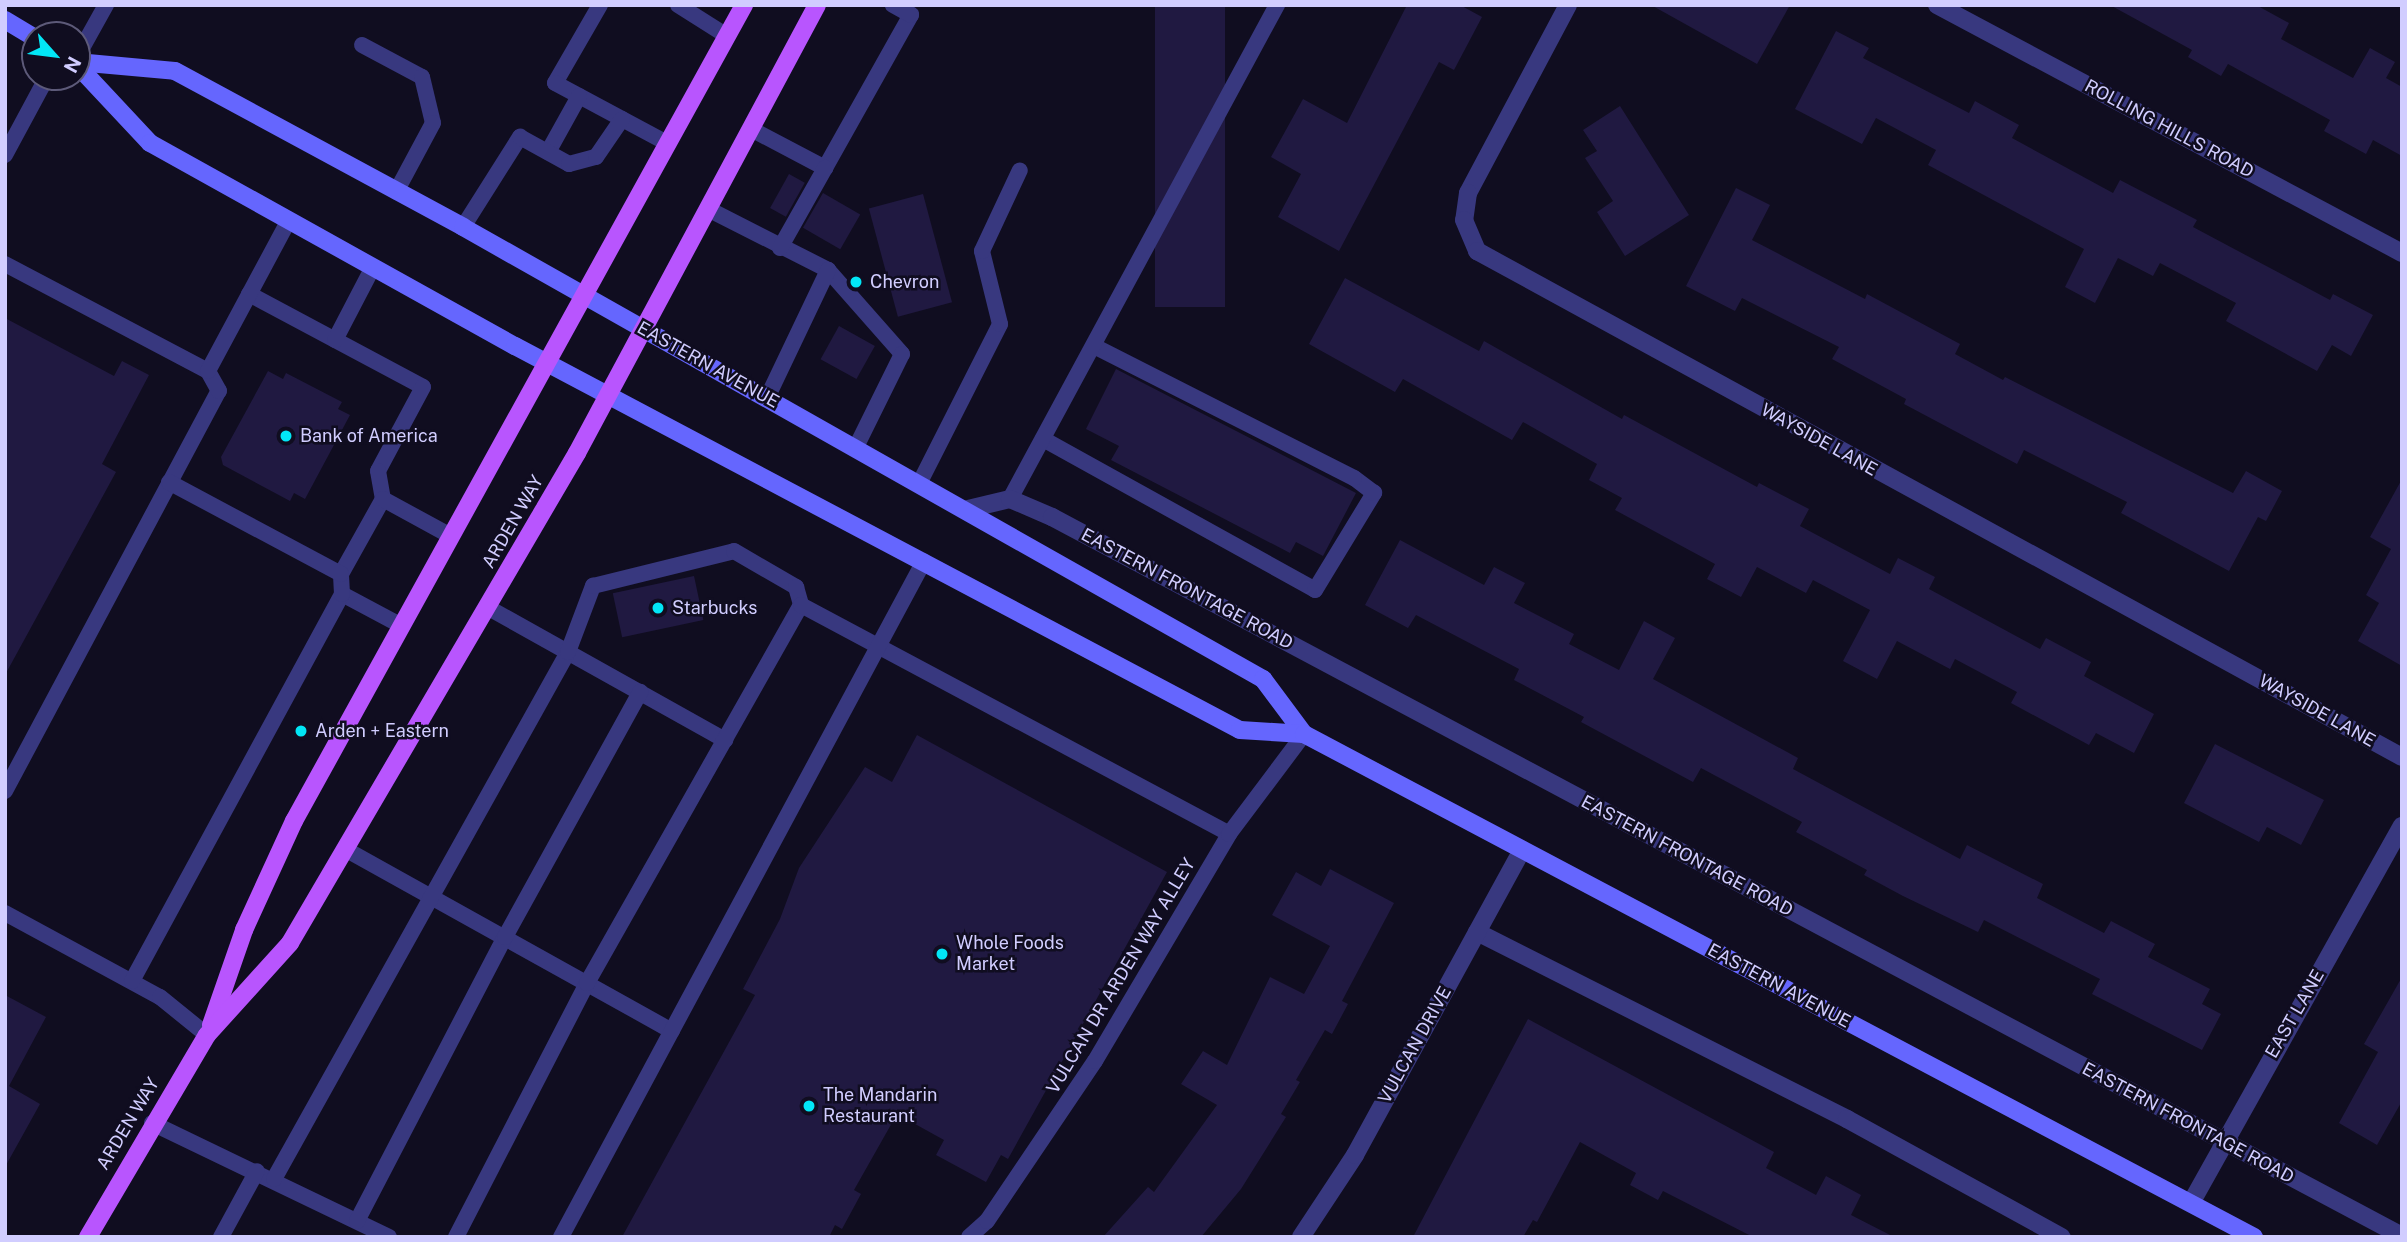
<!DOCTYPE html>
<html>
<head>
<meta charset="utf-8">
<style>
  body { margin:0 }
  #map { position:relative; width:2407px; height:1242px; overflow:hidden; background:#100d20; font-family:"Public Sans",sans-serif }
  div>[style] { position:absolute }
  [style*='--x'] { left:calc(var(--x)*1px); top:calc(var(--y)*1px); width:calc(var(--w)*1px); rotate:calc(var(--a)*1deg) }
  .building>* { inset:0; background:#201941; transform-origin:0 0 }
  .lane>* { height:16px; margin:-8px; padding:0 8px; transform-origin:8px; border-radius:8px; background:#38387f }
  .street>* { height:18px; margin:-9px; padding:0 9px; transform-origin:9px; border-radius:9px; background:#38387f }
  .secondary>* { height:18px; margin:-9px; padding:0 9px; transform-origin:9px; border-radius:9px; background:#6566fe }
  .primary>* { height:18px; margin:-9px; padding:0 9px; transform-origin:9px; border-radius:9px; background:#b855fe }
  .dots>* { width:19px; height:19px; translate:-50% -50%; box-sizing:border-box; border:4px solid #100d20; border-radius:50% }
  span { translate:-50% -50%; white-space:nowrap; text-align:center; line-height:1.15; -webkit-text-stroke:5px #100d20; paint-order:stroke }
  .street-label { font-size:18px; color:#d1cdff }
  .poi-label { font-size:18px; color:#d1cdff }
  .left { translate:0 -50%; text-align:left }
  .frame { position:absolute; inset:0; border:7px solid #d1cdff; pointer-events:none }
  .north { position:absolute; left:21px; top:21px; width:70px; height:70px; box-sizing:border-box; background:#100d20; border:2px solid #5d5a79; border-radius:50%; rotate:118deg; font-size:19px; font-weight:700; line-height:28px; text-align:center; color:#d1cdff }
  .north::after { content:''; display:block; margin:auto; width:24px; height:32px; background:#02e6f6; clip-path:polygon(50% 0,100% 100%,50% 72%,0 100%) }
</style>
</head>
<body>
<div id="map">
  <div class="building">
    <div style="left:1155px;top:5px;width:70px;height:302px"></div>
    <div style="clip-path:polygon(1407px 5px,1460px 5px,1482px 17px,1454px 70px,1439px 62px,1339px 251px,1278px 217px,1301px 174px,1271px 157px,1303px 99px,1347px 123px)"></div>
    <div style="clip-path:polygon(1651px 5px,1790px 5px,1757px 64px)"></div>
    <div style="clip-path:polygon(2110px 5px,2256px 5px,2289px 23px,2281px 39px,2353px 78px,2370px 48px,2395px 62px,2386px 78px,2402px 87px,2402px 156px,2373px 140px,2366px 154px,2324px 131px,2330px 120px,2228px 64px,2221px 76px,2188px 57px,2192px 50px)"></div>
    <div style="clip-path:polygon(1836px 31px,1869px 48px,1863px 58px,1969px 113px,1975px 101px,2019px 125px,2012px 138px,2113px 193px,2120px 180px,2197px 220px,2193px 227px,2330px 300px,2333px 294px,2373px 315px,2351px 356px,2332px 345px,2317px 371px,2226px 321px,2236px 303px,2160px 263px,2153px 276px,2118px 258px,2095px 303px,2065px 287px,2084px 249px,1928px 165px,1936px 150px,1876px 118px,1862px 144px,1795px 109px)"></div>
    <div style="clip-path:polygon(1620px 106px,1689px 215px,1625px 256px,1597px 212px,1613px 201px,1585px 158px,1597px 151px,1583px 130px)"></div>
    <div style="left:789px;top:174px;width:18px;height:39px;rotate:29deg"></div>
    <div style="clip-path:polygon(1736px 188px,1770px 205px,1752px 240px,1865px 299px,1867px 294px,1960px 344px,1955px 354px,2003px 380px,2005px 377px,2233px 493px,2246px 471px,2282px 491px,2266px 521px,2258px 517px,2229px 571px,2121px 513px,2127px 502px,2024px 450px,2017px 464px,1904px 404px,1906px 399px,1832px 359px,1839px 347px,1742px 298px,1735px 311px,1686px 286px)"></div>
    <div style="left:823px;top:193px;width:43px;height:40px;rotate:30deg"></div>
    <div style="left:923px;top:194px;width:112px;height:56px;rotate:75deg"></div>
    <div style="clip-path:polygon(1345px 278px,1479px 351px,1484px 341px,1622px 419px,1624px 415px,1757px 487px,1759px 483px,1809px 509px,1800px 526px,1890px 574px,1898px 558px,1935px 577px,1929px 589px,2040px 649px,2046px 638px,2091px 662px,2084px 676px,2154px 714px,2134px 753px,2096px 733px,2089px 745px,2011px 703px,2017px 692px,1955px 659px,1950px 669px,1897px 641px,1877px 679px,1843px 661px,1870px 610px,1813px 580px,1806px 593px,1757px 567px,1741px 597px,1707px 579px,1715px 564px,1615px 510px,1622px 498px,1589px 480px,1597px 464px,1523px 422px,1512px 440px,1403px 379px,1395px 392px,1309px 344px)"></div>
    <div style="clip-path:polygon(5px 318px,114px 376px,122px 361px,149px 375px,102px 464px,116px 472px,5px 675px)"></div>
    <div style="left:839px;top:326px;width:41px;height:38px;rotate:29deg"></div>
    <div style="clip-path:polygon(1116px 369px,1356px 493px,1323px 556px,1296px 542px,1290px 553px,1111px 460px,1119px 446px,1086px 429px)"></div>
    <div style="clip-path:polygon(268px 371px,283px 379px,286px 373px,342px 402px,338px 409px,350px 415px,305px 499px,294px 493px,290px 501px,223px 465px,221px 457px)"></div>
    <div style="clip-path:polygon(2402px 479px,2402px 666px,2358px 641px,2379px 603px,2366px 595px,2391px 549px,2370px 537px)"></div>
    <div style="clip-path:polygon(1400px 540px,1484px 585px,1494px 567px,1525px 583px,1514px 603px,1574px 634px,1569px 644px,1619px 670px,1644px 621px,1675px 638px,1653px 679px,1798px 758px,1793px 769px,1960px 859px,1967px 845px,2043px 884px,2037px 898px,2104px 933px,2111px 921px,2155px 944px,2148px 957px,2210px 989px,2202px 1004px,2221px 1014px,2202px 1050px,2092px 994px,2100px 979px,1984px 920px,1978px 932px,1903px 896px,1864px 875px,1867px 870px,1796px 832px,1802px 822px,1701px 768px,1693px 782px,1581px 722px,1584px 717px,1514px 680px,1519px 669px,1416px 615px,1408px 628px,1365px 605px)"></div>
    <div style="left:694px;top:576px;width:45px;height:83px;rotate:78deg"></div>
    <div style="clip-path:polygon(917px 735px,1167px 872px,1008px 1159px,1001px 1155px,986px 1182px,936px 1155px,944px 1140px,897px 1114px,854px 1190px,861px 1194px,842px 1229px,835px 1225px,829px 1237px,622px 1237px,755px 995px,743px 989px,780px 919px,799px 868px,865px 767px,892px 782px)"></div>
    <div style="clip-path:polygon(2215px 744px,2324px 800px,2301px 845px,2267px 827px,2259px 842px,2184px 803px)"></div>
    <div style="clip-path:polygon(1330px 869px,1394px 903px,1342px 1001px,1348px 1004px,1332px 1034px,1325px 1030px,1296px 1080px,1300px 1082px,1281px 1114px,1286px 1117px,1241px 1189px,1201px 1237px,1103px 1237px,1148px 1187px,1154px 1192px,1217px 1105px,1181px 1084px,1203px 1051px,1227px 1065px,1270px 977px,1304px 994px,1330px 946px,1272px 915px,1296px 872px,1321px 886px)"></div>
    <div style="clip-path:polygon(2402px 977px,2402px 1101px,2377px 1145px,2339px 1123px,2378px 1052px,2364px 1044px)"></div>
    <div style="clip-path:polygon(5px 995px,46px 1017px,9px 1086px,40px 1104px,5px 1167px)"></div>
    <div style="clip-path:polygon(1528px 1019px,1774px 1152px,1766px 1168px,1816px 1195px,1826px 1176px,1861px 1195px,1851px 1215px,1894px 1237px,1753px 1237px,1663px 1191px,1658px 1200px,1630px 1185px,1636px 1173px,1580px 1142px,1537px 1222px,1533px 1220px,1523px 1237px,1413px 1237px)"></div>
  </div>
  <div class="lane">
    <div style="--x:600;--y:5;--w:90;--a:120"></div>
    <div style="--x:555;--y:83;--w:127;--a:28.2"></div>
    <div style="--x:678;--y:5;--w:58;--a:32.3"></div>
    <div style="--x:362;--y:45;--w:68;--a:28.1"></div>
    <div style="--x:422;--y:77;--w:47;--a:76.6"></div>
    <div style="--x:433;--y:123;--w:78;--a:118.2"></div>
    <div style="--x:77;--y:57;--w:60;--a:-60.9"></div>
    <div style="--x:751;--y:129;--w:84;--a:27.8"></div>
    <div style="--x:825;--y:168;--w:176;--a:-60.7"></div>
    <div style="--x:911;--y:15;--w:21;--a:-151"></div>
    <div style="--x:548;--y:152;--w:64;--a:-61"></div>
    <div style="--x:5;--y:155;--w:89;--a:-61.7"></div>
    <div style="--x:708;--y:209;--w:135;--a:26.9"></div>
    <div style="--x:828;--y:270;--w:112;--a:48.6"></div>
    <div style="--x:902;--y:354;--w:104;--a:116.3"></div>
    <div style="--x:463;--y:227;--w:107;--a:-57.7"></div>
    <div style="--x:520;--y:137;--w:56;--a:28.9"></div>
    <div style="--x:569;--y:164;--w:28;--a:-15"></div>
    <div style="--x:596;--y:157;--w:46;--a:-55.6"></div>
    <div style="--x:780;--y:248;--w:92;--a:-60.6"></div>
    <div style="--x:5;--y:264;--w:229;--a:27.8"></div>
    <div style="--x:249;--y:294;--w:197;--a:28.1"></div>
    <div style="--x:423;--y:387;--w:95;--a:118.2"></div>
    <div style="--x:378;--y:471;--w:28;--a:80"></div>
    <div style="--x:335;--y:340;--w:82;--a:-62.5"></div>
    <div style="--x:767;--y:398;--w:142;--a:-64.5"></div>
    <div style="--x:1043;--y:439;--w:311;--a:29"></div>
    <div style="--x:1315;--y:590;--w:114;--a:-58.7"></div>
    <div style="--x:1374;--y:493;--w:25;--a:-143"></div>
    <div style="--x:1354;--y:478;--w:292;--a:-153.1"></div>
    <div style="--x:920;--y:482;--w:177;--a:-63.1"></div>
    <div style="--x:1000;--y:324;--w:75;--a:-103.9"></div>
    <div style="--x:982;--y:251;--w:89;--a:-64.9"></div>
    <div style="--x:1010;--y:499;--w:562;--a:-61.61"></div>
    <div style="--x:341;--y:574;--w:86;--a:-60.8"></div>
    <div style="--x:383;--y:499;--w:77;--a:28.6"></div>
    <div style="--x:342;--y:594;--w:68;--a:28.1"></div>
    <div style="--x:487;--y:607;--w:273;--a:29.2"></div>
    <div style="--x:5;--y:791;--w:454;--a:-61.9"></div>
    <div style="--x:219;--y:391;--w:23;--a:-119"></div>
    <div style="--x:208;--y:371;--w:171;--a:-61.8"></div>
    <div style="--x:345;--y:849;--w:374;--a:29.1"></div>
    <div style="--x:5;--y:913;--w:176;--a:28.5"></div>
    <div style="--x:160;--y:997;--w:60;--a:39"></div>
    <div style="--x:132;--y:981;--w:440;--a:-61.5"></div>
    <div style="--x:342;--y:594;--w:20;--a:-93"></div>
    <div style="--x:341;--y:574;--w:195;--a:-151.9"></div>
    <div style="--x:152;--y:1123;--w:263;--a:25.7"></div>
    <div style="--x:274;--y:1179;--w:603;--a:-60.84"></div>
    <div style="--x:568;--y:652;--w:71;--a:-69.3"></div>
    <div style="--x:593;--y:586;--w:145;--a:-13.9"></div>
    <div style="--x:734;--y:551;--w:72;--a:30.1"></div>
    <div style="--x:796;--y:587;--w:19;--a:74"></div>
    <div style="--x:357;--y:1221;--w:320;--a:-62.5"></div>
    <div style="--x:505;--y:937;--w:280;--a:-61.1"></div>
    <div style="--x:221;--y:1237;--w:75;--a:-61.4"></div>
    <div style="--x:456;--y:1237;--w:286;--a:-62.7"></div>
    <div style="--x:587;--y:983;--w:434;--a:-60.5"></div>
    <div style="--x:801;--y:605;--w:485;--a:28.1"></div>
    <div style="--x:561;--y:1237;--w:767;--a:-61.76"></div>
    <div style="--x:969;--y:1237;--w:24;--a:-42"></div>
    <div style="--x:987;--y:1221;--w:193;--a:-56"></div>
    <div style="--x:1095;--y:1061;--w:264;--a:-59.4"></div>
    <div style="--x:1229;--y:834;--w:125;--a:-53.1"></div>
  </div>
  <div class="street">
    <div style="--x:1568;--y:5;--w:213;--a:118"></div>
    <div style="--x:1468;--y:193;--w:27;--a:98"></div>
    <div style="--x:1464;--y:220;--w:34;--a:67"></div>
    <div style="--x:1477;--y:251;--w:1054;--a:28.68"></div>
    <div style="--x:1937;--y:5;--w:527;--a:28.07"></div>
    <div style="--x:968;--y:509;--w:43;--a:-13.4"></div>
    <div style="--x:1010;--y:499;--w:46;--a:23.2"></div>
    <div style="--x:1052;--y:517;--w:1530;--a:28.04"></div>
    <div style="--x:1477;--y:932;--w:415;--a:26.8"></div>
    <div style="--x:1847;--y:1119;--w:245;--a:28.8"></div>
    <div style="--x:2191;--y:1203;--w:432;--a:-60.8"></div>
    <div style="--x:1301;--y:1237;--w:98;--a:-56.6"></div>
    <div style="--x:1355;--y:1155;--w:348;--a:-61.3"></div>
  </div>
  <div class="secondary">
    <div style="--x:5;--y:20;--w:35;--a:31"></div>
    <div style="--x:77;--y:62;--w:98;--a:5.2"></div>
    <div style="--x:175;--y:71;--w:328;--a:28.4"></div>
    <div style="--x:463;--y:227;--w:919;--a:29.47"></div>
    <div style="--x:1263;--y:679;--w:69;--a:53.3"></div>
    <div style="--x:77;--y:65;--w:107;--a:46.9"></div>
    <div style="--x:150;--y:143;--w:418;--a:29.1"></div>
    <div style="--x:515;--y:346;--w:820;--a:27.91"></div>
    <div style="--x:1240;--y:730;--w:64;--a:3.6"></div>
    <div style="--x:1304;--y:734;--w:1075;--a:27.9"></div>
  </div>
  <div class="primary">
    <div style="--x:211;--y:1025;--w:101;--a:-70.8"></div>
    <div style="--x:244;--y:930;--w:120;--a:-65.4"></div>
    <div style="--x:294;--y:821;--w:932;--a:-61.12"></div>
    <div style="--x:88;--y:1237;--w:234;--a:-59.5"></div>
    <div style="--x:207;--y:1035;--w:124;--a:-47.9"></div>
    <div style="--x:290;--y:943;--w:568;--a:-59.64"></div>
    <div style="--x:577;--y:453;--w:508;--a:-61.82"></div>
  </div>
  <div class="dots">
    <div style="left:856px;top:282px;background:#02e6f6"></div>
    <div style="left:286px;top:436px;background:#02e6f6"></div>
    <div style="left:658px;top:608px;background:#02e6f6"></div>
    <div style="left:301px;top:731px;background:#02e6f6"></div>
    <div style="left:942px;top:954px;background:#02e6f6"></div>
    <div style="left:809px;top:1106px;background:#02e6f6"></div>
  </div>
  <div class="street-label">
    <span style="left:2169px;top:129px;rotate:28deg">ROLLING HILLS ROAD</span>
    <span style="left:708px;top:365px;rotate:29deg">EASTERN AVENUE</span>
    <span style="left:1819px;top:440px;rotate:29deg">WAYSIDE LANE</span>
    <span style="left:513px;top:522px;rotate:-60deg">ARDEN WAY</span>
    <span style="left:1187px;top:589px;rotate:28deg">EASTERN FRONTAGE ROAD</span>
    <span style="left:2317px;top:711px;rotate:29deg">WAYSIDE LANE</span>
    <span style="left:1687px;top:856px;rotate:28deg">EASTERN FRONTAGE ROAD</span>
    <span style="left:1121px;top:976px;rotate:-59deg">VULCAN DR ARDEN WAY ALLEY</span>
    <span style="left:1779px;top:986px;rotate:28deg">EASTERN AVENUE</span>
    <span style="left:2295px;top:1014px;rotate:-60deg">EAST LANE</span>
    <span style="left:1415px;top:1045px;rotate:-61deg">VULCAN DRIVE</span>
    <span style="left:2188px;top:1123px;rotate:28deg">EASTERN FRONTAGE ROAD</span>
    <span style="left:128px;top:1124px;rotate:-59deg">ARDEN WAY</span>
  </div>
  <div class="poi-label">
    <span class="left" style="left:870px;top:282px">Chevron</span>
    <span class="left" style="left:300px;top:436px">Bank of America</span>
    <span class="left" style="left:672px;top:608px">Starbucks</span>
    <span class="left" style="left:315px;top:731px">Arden + Eastern</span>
    <span class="left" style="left:956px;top:954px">Whole Foods<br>Market</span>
    <span class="left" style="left:823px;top:1106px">The Mandarin<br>Restaurant</span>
  </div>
  <div class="frame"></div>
  <div class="north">N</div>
</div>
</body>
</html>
